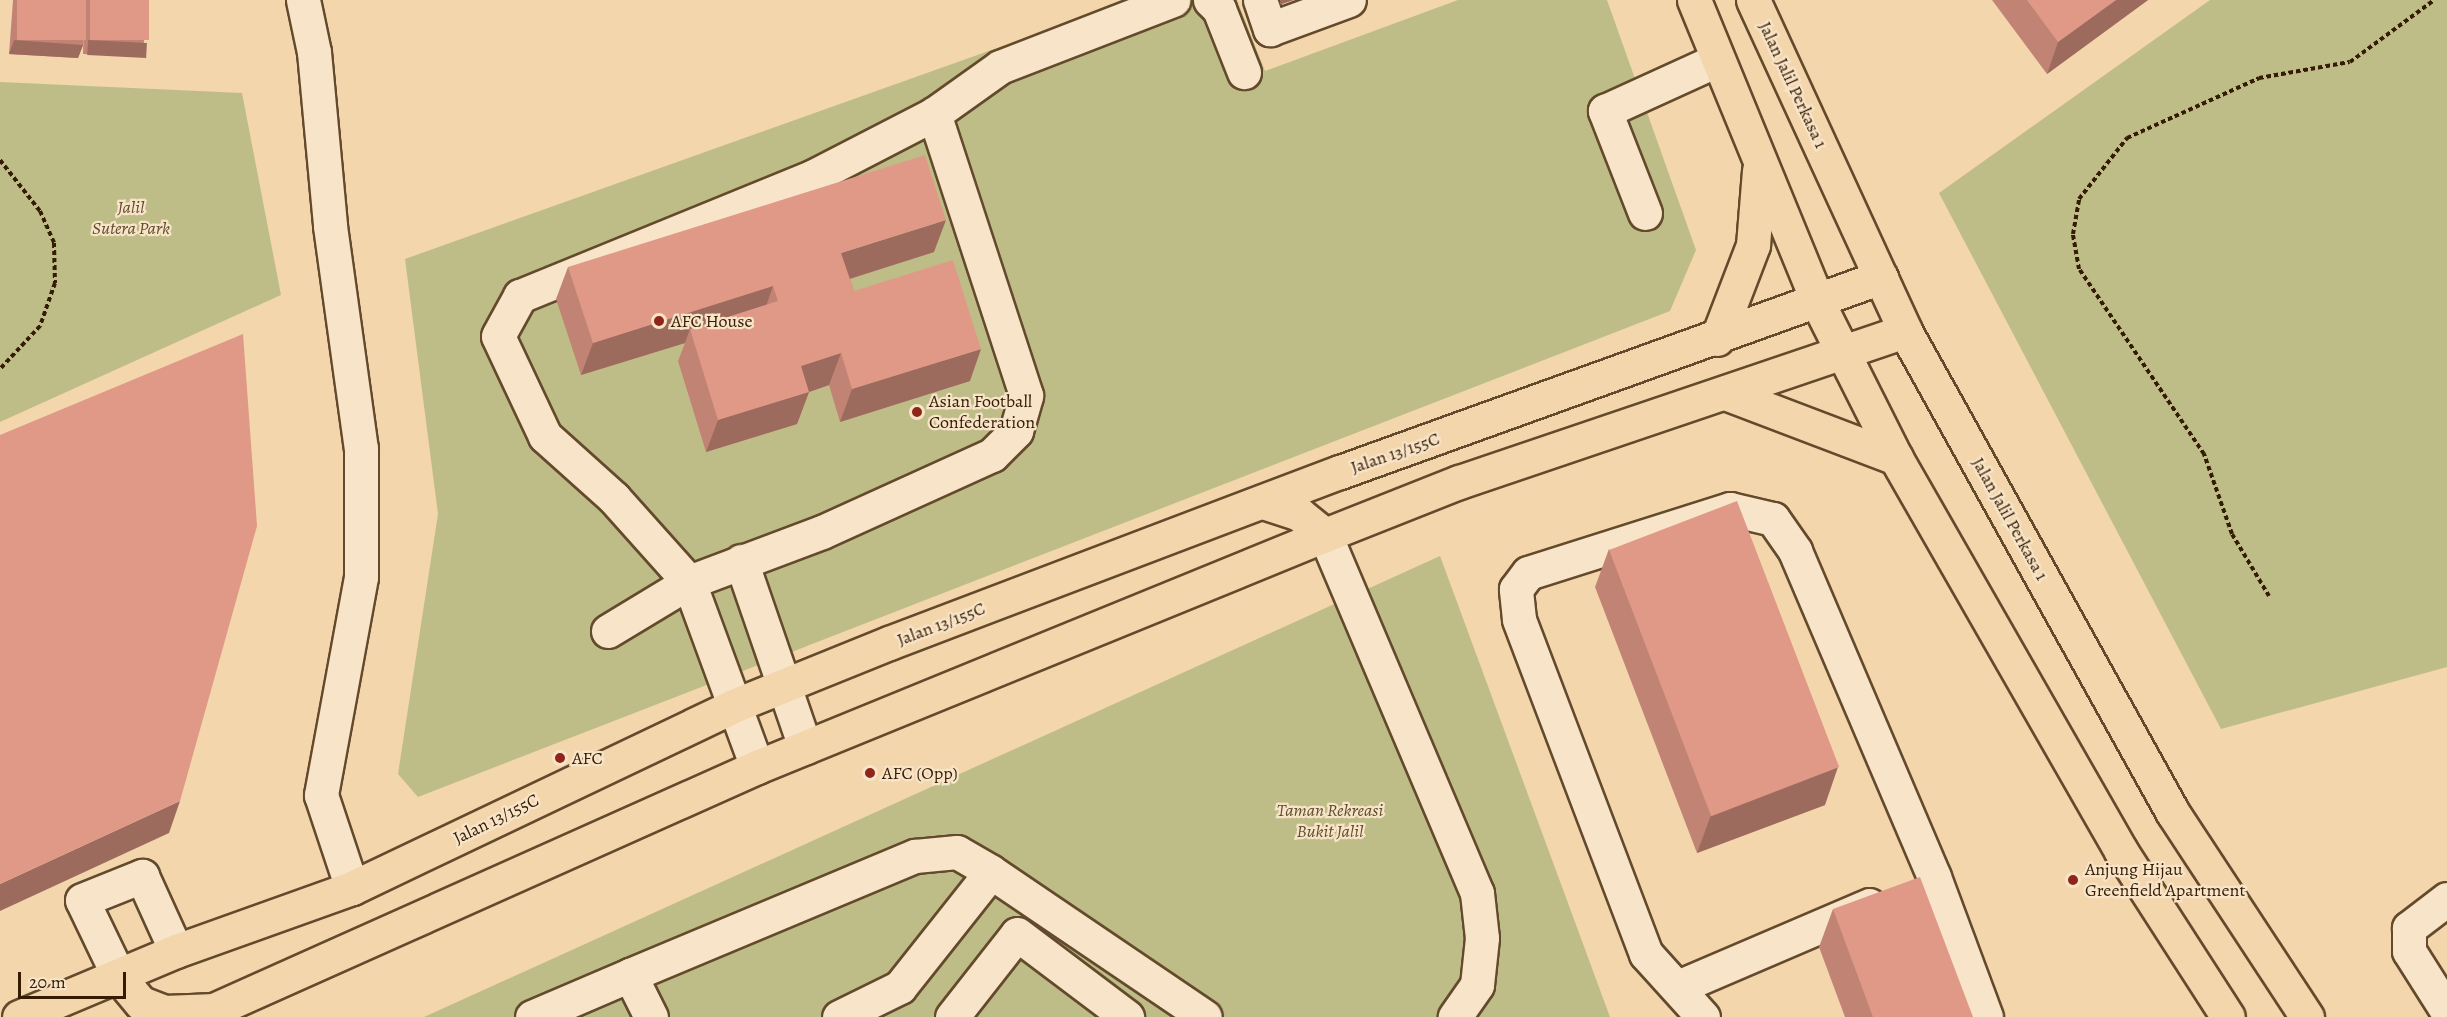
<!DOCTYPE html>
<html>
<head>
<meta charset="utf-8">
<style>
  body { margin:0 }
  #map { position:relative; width:2447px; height:1017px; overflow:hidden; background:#f3d6ac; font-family:Alegreya,serif }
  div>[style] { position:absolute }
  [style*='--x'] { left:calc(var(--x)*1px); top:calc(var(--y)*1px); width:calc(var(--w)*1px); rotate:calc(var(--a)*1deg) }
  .green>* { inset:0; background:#bfbd87 }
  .path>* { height:4px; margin-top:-2px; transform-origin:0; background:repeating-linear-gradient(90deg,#341b02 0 4.5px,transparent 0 7.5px) }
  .roads { filter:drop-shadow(2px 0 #644a2c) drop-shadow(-2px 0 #644a2c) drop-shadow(0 2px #644a2c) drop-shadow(0 -2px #644a2c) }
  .minor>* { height:33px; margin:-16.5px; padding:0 16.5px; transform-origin:16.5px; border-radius:16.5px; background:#f7e4c9 }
  .major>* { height:33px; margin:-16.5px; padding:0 16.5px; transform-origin:16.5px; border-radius:16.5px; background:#f3d6ac }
  .wall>* { inset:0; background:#c18474 }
  .shaded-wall>* { inset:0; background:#9d6b5e; transform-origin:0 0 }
  .building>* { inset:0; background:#e09987; transform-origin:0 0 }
  .dots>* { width:16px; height:16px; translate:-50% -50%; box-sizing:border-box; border:3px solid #f7e4c9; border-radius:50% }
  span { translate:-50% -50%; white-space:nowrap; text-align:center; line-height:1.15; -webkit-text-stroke:4.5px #f7e4c9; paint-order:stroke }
  .street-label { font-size:18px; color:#341b02 }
  .park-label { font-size:18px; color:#5e4c2a; font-style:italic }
  .poi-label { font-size:18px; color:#341b02 }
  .left { translate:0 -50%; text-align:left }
  .scale { position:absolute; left:18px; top:972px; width:108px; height:27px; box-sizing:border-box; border:3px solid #341b02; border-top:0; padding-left:8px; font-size:18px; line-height:21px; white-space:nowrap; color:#341b02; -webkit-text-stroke:4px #f7e4c9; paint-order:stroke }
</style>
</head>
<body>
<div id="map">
  <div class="green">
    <div style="clip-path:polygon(1132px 0,1237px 0,1265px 71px,1458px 0,1607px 0,1696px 250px,1670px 311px,418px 797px,398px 774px,438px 514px,405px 259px)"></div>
    <div style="clip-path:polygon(2210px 0,2447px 0,2447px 667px,2221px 729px,1939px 193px)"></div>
    <div style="clip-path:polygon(0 82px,242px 93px,281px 295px,0 422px)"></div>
    <div style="clip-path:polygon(1440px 556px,1610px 1017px,424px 1017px)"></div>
  </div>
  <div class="path">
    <div style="--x:0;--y:160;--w:65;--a:51.9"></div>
    <div style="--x:40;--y:211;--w:35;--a:66"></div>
    <div style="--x:54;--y:243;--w:40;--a:88.6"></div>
    <div style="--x:55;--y:283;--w:46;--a:109.2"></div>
    <div style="--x:40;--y:326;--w:59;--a:132.9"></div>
    <div style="--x:2269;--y:596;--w:72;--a:-120.8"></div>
    <div style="--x:2232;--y:534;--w:85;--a:-109.3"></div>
    <div style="--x:2204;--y:454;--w:223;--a:-124"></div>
    <div style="--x:2079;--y:269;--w:36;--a:-100"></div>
    <div style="--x:2073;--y:234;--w:36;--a:-80"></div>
    <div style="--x:2079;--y:199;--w:78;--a:-51.8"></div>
    <div style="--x:2127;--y:138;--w:145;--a:-24.4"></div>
    <div style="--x:2259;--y:78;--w:92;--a:-10"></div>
    <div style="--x:2350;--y:62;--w:104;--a:-36.4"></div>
  </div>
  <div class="roads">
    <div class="minor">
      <div style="--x:303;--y:0;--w:53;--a:78.1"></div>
      <div style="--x:314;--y:52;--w:175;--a:84.7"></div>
      <div style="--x:330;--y:226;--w:224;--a:82.1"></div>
      <div style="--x:361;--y:448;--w:129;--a:90"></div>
      <div style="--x:361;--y:577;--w:222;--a:100.4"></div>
      <div style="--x:321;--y:795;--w:98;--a:71.6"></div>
      <div style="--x:1210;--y:0;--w:13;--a:45"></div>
      <div style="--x:1219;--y:9;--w:68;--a:68.4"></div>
      <div style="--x:1260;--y:0;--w:31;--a:71"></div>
      <div style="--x:1270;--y:29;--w:84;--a:-20.2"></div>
      <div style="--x:1645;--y:213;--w:110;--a:-111.4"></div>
      <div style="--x:1605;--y:111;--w:123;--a:-24.5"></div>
      <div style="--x:1325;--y:535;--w:389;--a:67"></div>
      <div style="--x:1477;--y:893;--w:45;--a:83.7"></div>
      <div style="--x:1482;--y:938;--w:47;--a:96.1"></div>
      <div style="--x:1477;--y:985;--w:39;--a:125"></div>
      <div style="--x:741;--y:561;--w:197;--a:71"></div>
      <div style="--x:608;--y:631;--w:95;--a:-31.2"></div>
      <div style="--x:689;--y:582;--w:142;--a:-20.6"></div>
      <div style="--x:822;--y:532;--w:187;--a:-24.4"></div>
      <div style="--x:992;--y:455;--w:34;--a:-45"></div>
      <div style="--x:1016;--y:431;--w:37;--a:-74"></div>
      <div style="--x:1026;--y:395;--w:296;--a:-108.1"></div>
      <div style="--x:757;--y:767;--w:197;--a:-110.2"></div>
      <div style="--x:689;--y:582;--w:113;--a:-131.8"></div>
      <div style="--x:614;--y:498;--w:93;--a:-138.1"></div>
      <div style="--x:545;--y:436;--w:110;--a:-115.2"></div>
      <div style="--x:498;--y:336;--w:46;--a:-61.2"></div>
      <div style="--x:520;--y:296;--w:315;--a:-22.2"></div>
      <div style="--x:812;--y:177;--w:137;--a:-27.3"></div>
      <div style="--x:934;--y:114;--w:81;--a:-35.5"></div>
      <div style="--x:1000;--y:67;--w:186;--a:-21.2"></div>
      <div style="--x:991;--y:872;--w:258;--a:34.1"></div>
      <div style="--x:2447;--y:899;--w:48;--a:142.7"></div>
      <div style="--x:2409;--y:928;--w:23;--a:90"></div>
      <div style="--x:2409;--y:951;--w:71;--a:57.7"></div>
      <div style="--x:119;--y:977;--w:85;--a:-115.7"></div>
      <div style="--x:82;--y:900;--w:65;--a:-21.8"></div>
      <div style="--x:142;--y:876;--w:82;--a:65.6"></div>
      <div style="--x:1678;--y:987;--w:208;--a:-23.2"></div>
      <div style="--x:532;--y:1017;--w:107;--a:-23.2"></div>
      <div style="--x:651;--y:1017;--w:47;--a:-116.6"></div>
      <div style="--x:630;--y:975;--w:309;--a:-22.7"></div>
      <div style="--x:915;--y:856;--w:42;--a:-5.4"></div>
      <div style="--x:957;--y:852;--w:39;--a:30"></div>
      <div style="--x:991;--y:872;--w:147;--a:128.4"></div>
      <div style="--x:900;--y:987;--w:68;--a:153.8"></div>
      <div style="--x:952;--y:1017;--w:105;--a:-51.9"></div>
      <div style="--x:1017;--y:934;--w:138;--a:37"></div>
      <div style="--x:1703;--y:1017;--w:85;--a:-132.1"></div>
      <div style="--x:1646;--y:954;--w:358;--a:-110.8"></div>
      <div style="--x:1519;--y:619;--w:30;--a:-96"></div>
      <div style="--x:1516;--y:589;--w:20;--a:-53"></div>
      <div style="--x:1528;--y:573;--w:212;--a:-17.6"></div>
      <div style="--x:1730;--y:509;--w:44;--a:13.1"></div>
      <div style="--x:1773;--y:519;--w:39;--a:55"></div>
      <div style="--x:1795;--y:551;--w:354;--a:66.9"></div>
      <div style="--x:1934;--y:877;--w:149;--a:69.6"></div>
    </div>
    <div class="major">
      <div style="--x:1694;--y:0;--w:327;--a:67.7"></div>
      <div style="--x:1818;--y:303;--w:174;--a:63.3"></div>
      <div style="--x:1896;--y:458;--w:453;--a:60.2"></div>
      <div style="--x:2121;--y:851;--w:197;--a:57.2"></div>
      <div style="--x:1753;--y:0;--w:364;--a:65.3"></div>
      <div style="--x:1905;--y:331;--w:551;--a:60.93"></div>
      <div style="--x:2173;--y:813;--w:244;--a:56.7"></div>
      <div style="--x:1717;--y:339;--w:101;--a:-69"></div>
      <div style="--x:1753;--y:245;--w:75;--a:-85.4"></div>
      <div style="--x:1725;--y:393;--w:183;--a:20.8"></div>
      <div style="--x:1263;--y:502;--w:38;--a:18"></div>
      <div style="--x:1299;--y:514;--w:33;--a:39"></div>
      <div style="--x:119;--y:977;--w:34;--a:50"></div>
      <div style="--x:141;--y:1003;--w:25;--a:21"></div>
      <div style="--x:164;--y:1012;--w:51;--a:-2.2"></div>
      <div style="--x:19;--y:1017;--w:170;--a:-22.8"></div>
      <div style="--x:176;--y:951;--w:187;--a:-19.7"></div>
      <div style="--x:352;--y:888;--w:422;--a:-25.5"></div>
      <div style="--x:733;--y:706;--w:168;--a:-22"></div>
      <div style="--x:889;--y:643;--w:482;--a:-20.8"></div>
      <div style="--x:1340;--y:472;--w:575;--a:-19.82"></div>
      <div style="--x:198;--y:1017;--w:612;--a:-24.1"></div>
      <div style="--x:757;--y:767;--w:614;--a:-22.22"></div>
      <div style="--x:1325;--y:535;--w:144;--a:-21.6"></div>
      <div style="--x:1459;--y:482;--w:471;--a:-18.7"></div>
    </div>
  </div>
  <div class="wall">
    <div style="clip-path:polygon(13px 0,149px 0,142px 57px,83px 54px,84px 21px,83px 45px,78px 58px,9px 54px)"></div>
    <div style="clip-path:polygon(1992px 0,2148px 0,2047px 74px)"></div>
    <div style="clip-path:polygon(934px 252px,850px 279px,854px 291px,970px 381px,840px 422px,829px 385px,809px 392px,797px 424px,706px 452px,678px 361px,685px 343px,581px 375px,556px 299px,568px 267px)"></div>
    <div style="clip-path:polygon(1609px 549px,1825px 805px,1697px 853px,1595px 587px)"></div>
    <div style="clip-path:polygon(1833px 909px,1973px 1017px,1845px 1017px,1819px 947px)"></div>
  </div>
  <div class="shaded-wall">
    <div style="clip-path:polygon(1281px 0,1294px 0,1279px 5px)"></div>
    <div style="clip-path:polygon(2116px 0,2148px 0,2047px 74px,2058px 42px)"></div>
    <div style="clip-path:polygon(14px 40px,83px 45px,78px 58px,9px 54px)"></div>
    <div style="left:88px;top:40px;width:59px;height:15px;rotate:3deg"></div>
    <div style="clip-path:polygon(946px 220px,934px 252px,830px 285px,841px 253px)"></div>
    <div style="clip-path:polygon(773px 286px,762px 318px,690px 329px,685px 343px,581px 375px,593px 343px)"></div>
    <div style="clip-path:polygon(981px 349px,970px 381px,840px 422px,852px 389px)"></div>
    <div style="clip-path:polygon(841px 353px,829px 385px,809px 392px,797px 424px,706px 452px,718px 420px,801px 366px)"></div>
    <div style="clip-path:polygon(1838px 767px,1825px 805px,1697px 853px,1711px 815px)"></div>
    <div style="clip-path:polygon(180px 801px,169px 833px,0 911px,0 884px)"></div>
  </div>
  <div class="building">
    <div style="left:17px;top:0;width:69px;height:40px"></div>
    <div style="left:90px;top:0;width:59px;height:40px"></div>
    <div style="clip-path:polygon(2027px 0,2116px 0,2058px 42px)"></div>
    <div style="clip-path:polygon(925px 155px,946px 220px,841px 253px,854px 291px,953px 260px,981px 349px,852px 389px,841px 353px,801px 366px,809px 392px,718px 420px,690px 329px,778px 301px,773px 286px,593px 343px,568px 267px)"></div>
    <div style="clip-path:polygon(243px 334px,257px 526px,180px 801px,0 884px,0 435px)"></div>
    <div style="left:1737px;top:501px;width:285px;height:137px;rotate:69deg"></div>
    <div style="clip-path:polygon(1920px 877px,1973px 1017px,1873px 1017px,1833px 909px)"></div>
  </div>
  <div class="dots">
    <div style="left:659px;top:321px;background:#8f2418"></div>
    <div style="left:917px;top:412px;background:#8f2418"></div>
    <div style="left:560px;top:758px;background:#8f2418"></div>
    <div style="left:870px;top:773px;background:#8f2418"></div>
    <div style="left:2073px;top:880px;background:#8f2418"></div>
  </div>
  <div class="street-label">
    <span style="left:1793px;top:85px;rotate:65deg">Jalan Jalil Perkasa 1</span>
    <span style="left:1395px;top:453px;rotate:-19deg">Jalan 13/155C</span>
    <span style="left:2010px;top:519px;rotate:61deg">Jalan Jalil Perkasa 1</span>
    <span style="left:941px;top:624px;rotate:-21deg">Jalan 13/155C</span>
    <span style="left:496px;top:819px;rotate:-26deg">Jalan 13/155C</span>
  </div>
  <div class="park-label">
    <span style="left:131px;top:218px">Jalil<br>Sutera Park</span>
    <span style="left:1330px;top:821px">Taman Rekreasi<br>Bukit Jalil</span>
  </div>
  <div class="poi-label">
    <span class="left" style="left:671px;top:321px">AFC House</span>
    <span class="left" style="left:929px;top:412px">Asian Football<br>Confederation</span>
    <span class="left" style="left:572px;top:758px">AFC</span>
    <span class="left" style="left:882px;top:773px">AFC (Opp)</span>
    <span class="left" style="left:2085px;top:880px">Anjung Hijau<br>Greenfield Apartment</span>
  </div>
  <div class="scale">20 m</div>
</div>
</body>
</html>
